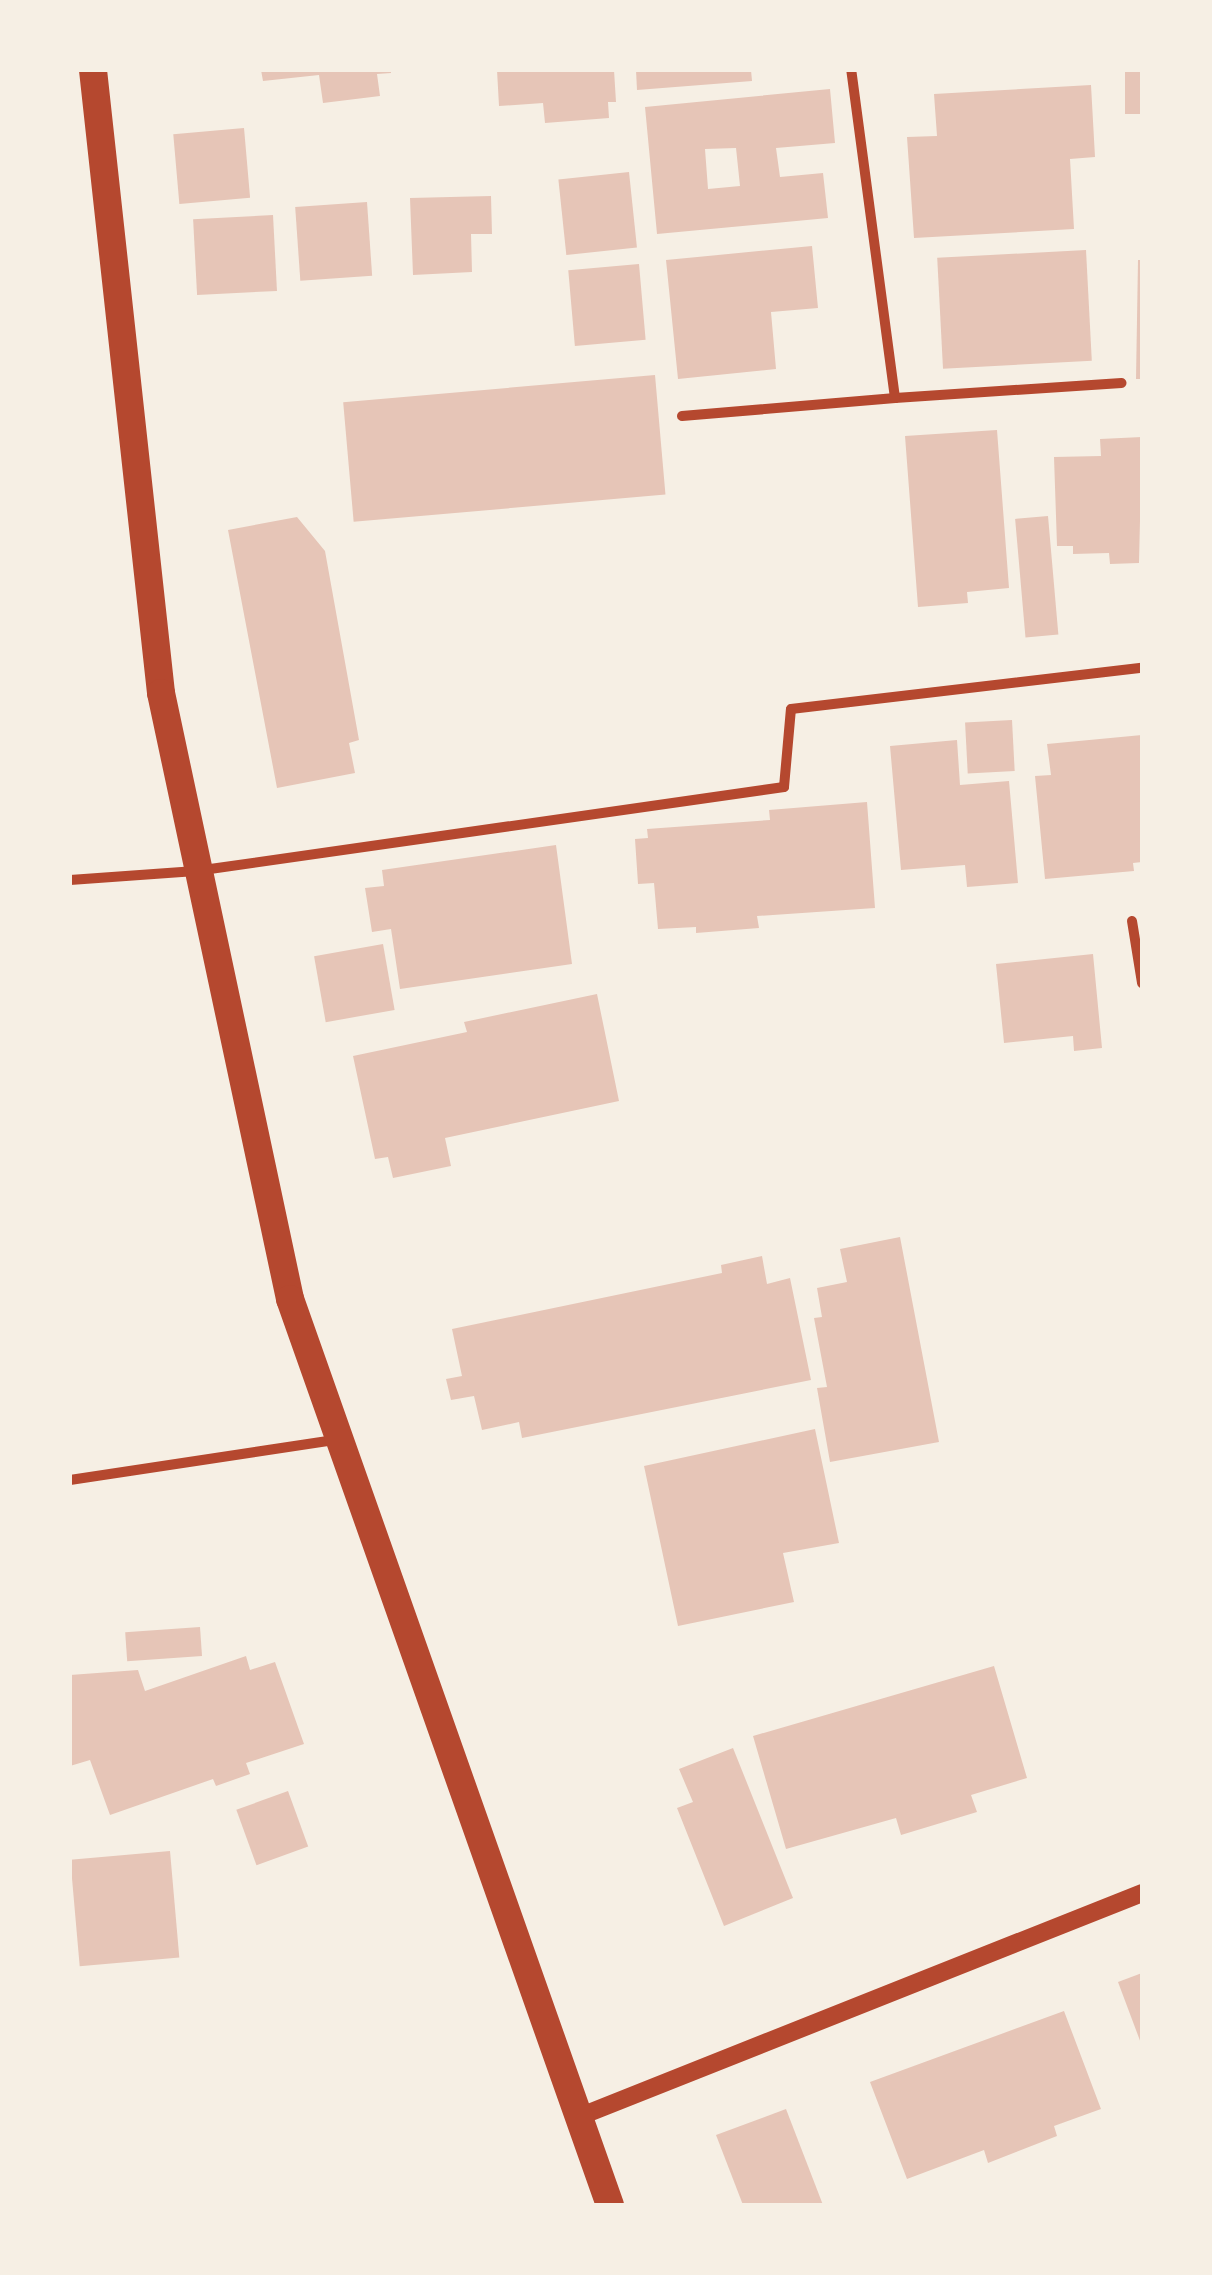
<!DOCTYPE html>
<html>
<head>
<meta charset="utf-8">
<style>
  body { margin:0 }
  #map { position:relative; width:1212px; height:2275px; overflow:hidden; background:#f6efe4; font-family:"Open Sans",sans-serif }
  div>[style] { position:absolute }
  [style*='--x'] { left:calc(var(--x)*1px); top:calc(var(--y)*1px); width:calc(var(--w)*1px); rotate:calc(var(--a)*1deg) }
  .building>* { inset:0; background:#e6c5b7; transform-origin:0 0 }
  .minor>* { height:10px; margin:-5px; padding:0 5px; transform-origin:5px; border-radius:5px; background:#b5482f }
  .tertiary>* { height:18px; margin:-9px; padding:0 9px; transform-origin:9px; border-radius:9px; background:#b5482f }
  .trunk>* { height:28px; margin:-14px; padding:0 14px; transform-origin:14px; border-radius:14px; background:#b5482f }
  span { translate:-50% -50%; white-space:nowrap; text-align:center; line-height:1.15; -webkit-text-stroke:8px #f6efe4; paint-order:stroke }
  .frame { position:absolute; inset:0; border:72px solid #f6efe4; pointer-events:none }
</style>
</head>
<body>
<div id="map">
  <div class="building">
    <div style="clip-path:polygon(261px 70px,391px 70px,391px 73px,377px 74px,380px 96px,323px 103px,319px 75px,263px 81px)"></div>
    <div style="clip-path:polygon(497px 70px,614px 70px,616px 102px,608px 102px,609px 118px,545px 123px,543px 103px,499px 106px)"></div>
    <div style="clip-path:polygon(636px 70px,751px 70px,752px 81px,637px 90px)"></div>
    <div style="left:1125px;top:70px;width:17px;height:44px"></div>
    <div style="clip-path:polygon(1091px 85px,1095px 157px,1070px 159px,1074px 229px,914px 238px,907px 137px,937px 136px,934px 94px)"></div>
    <div style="clip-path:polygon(evenodd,830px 89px,835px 143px,776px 148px,780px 177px,823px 173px,828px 218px,657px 234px,645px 107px,830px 89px,736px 148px,740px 186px,708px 189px,705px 149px,736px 148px)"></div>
    <div style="left:244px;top:128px;width:70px;height:71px;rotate:85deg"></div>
    <div style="left:629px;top:172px;width:76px;height:71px;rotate:84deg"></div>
    <div style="clip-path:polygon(491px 196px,492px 234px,471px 234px,472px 272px,413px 275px,410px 198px)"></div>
    <div style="left:367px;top:202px;width:74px;height:72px;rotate:86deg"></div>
    <div style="left:273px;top:215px;width:76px;height:80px;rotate:87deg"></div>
    <div style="clip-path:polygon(812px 246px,818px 308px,771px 312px,776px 369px,678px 379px,666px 260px)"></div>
    <div style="left:1086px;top:250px;width:111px;height:149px;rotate:87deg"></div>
    <div style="clip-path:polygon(1138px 260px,1142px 260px,1142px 379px,1136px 379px)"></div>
    <div style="left:639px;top:264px;width:76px;height:71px;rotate:85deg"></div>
    <div style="left:655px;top:375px;width:120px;height:313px;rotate:85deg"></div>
    <div style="clip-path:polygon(997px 430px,1009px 588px,967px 592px,968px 603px,918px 607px,905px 436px)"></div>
    <div style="clip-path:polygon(1142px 437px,1139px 563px,1110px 564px,1109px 553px,1073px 554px,1073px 546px,1057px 546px,1054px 457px,1101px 456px,1100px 439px)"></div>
    <div style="left:1048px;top:516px;width:119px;height:33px;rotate:85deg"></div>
    <div style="clip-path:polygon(297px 517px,325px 551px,359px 740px,349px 743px,355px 773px,277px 788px,228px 530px)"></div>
    <div style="left:1012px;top:720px;width:51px;height:47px;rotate:87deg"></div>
    <div style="clip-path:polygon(1142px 735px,1142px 862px,1133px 863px,1134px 871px,1045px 879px,1035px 776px,1051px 775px,1047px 744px)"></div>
    <div style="clip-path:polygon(957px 740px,960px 785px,1009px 781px,1018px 883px,967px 887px,965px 865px,901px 870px,890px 746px)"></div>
    <div style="clip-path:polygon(867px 802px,875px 908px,757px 916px,759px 928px,696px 933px,696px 927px,658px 929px,654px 883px,638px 884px,635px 839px,648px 838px,647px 829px,770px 820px,769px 810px)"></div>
    <div style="clip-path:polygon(556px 845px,572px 964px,400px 989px,391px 929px,372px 932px,365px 888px,384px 886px,382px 870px)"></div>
    <div style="left:383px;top:944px;width:67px;height:70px;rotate:80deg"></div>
    <div style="clip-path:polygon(1093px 954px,1102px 1048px,1074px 1051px,1073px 1036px,1004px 1043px,996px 964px)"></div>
    <div style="clip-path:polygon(597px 994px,619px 1101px,445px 1138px,451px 1166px,393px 1178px,388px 1157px,375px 1159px,353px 1056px,467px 1032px,464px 1022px)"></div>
    <div style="clip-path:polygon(900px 1237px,939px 1442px,830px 1462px,817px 1388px,827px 1387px,814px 1318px,822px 1317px,817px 1288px,847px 1282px,840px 1249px)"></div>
    <div style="clip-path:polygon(762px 1256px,767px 1284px,790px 1278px,811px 1380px,522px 1438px,519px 1422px,482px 1430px,474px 1396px,451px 1400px,446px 1379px,462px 1376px,452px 1329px,722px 1273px,721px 1265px)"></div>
    <div style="clip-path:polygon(815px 1429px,839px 1543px,783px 1553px,794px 1602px,678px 1626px,644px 1466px)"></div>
    <div style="left:200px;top:1627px;width:29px;height:75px;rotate:86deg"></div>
    <div style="clip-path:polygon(246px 1656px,250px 1670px,275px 1662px,304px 1744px,246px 1763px,250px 1774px,216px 1786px,213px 1779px,110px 1815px,90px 1760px,70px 1766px,70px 1675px,138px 1670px,145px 1691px)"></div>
    <div style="clip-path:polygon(994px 1666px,1027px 1778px,971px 1795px,977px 1812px,901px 1835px,896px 1818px,786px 1849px,753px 1736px)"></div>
    <div style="clip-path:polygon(733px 1748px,793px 1898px,724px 1926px,677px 1808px,693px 1802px,679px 1769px)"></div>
    <div style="left:288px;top:1791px;width:59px;height:55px;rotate:70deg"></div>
    <div style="left:170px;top:1851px;width:107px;height:100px;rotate:85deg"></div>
    <div style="clip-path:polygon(1142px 1973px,1142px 2046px,1118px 1982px)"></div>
    <div style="clip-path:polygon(1064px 2011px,1101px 2109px,1054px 2126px,1057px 2136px,988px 2163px,984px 2150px,907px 2179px,870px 2082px)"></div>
    <div style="clip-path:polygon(786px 2109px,823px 2205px,743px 2205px,716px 2135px)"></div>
  </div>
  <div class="minor">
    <div style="--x:895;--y:398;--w:227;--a:-3.8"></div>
    <div style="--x:682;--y:416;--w:214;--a:-4.8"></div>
    <div style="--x:895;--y:398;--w:331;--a:-97.6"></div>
    <div style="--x:70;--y:880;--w:126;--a:-4.1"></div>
    <div style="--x:196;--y:871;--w:594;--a:-8.13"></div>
    <div style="--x:784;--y:787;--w:78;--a:-84.9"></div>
    <div style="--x:791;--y:709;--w:353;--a:-6.7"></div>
    <div style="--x:1132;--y:921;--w:63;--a:80.8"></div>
    <div style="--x:70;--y:1480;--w:269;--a:-8.6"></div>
  </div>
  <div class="tertiary">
    <div style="--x:576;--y:2118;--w:609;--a:-21.68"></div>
  </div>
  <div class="trunk">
    <div style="--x:93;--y:70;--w:627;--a:83.77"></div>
    <div style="--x:161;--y:693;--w:620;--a:77.98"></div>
    <div style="--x:290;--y:1299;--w:961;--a:70.55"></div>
  </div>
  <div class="frame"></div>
</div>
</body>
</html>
